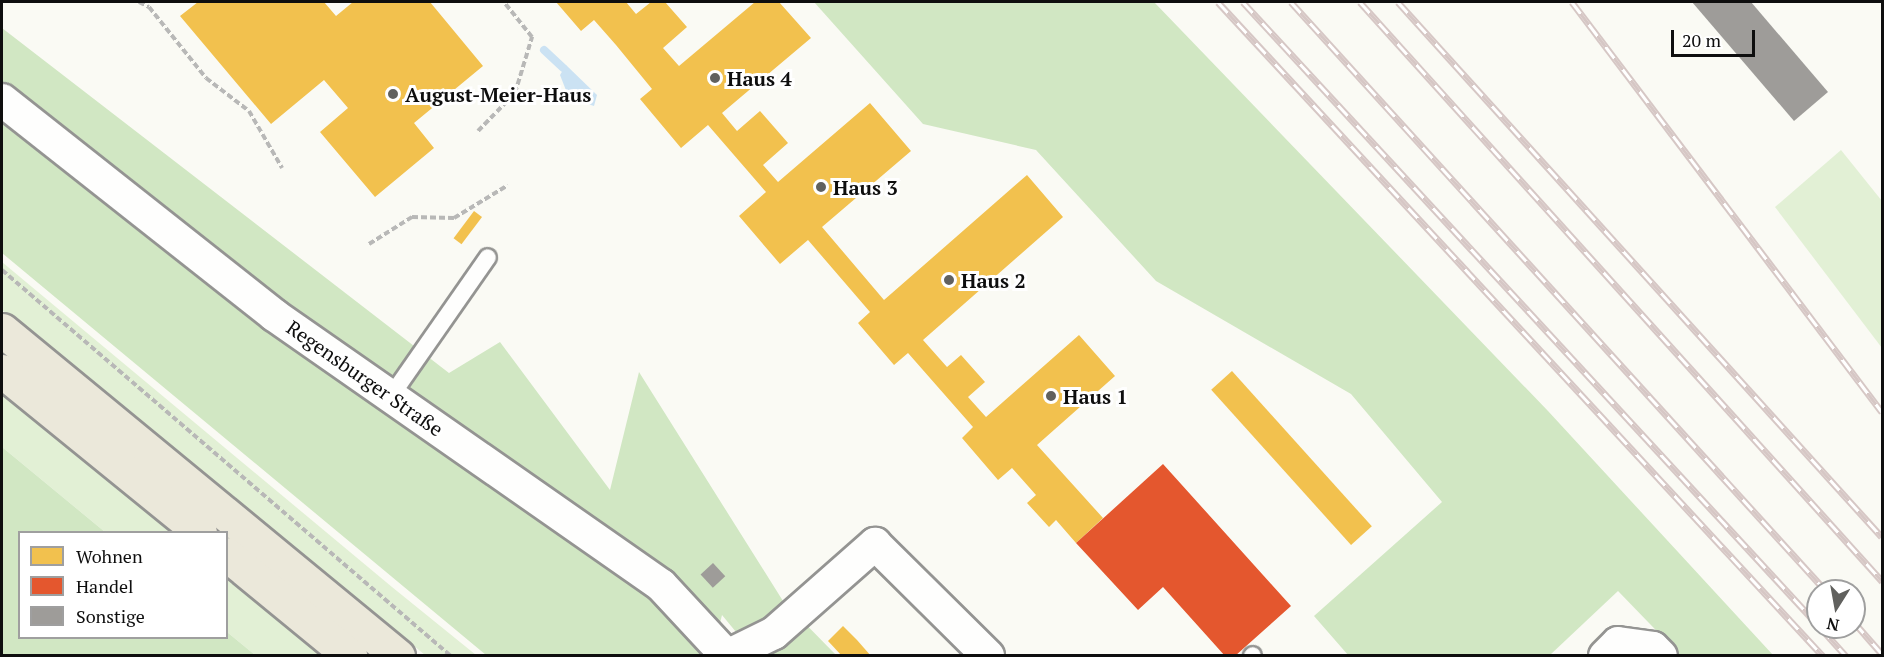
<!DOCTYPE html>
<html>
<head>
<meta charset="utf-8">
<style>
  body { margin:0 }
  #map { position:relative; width:1884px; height:657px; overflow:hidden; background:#fafaf4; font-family:"PT Serif",serif }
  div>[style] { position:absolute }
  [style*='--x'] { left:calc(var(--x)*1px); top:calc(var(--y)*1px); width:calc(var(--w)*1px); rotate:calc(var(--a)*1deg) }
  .green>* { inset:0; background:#e2f0d5 }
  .forest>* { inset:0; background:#d1e7c3 }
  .water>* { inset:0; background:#cbe2f3 }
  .homes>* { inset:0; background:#f2c14e; transform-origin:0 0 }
  .shops>* { inset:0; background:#e4572e }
  .stream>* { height:8px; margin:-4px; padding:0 4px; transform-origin:4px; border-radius:4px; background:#cbe2f3 }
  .building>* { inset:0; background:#9e9c99; transform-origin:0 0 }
  .path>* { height:4px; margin-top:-2px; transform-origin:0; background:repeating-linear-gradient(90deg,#b8b8b7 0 6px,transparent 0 9px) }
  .roads { filter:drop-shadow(2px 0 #949492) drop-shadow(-2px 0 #949492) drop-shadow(0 2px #949492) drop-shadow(0 -2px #949492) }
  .service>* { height:16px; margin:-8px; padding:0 8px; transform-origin:8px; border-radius:8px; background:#fefefd }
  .minor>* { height:32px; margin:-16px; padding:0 16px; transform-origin:16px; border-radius:16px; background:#fefefd }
  .primary>* { height:33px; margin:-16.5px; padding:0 16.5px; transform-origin:16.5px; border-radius:16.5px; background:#ebe8da }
  .rail>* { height:7px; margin-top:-3.5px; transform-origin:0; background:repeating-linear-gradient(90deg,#fff 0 14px,#d6c7c5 0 28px); box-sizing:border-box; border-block:2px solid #d6c7c5 }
  .dots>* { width:16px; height:16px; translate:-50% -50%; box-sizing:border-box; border:3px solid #fff; border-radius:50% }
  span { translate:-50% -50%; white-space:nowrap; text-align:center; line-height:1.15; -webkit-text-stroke:6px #fff; paint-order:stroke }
  .poi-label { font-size:20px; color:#0e0e0e; font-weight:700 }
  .left { translate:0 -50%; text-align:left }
  .street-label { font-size:20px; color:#0e0e0e }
  .frame { position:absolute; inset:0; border:3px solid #0e0e0e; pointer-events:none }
  .legend { position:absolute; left:18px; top:531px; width:210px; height:108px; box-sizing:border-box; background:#fff; border:2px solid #9f9f9f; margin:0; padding:8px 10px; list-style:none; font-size:18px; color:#0e0e0e }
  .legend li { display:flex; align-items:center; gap:12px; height:30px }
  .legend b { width:30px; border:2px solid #9f9f9f }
  .north { position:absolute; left:1806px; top:579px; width:60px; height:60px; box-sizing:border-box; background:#fff; border:2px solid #9f9f9f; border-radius:50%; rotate:191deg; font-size:16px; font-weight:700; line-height:24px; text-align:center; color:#0e0e0e }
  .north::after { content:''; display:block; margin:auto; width:21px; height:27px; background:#61615e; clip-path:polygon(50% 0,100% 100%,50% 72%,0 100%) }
  .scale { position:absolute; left:1671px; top:30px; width:84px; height:27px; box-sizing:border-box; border:3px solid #0e0e0e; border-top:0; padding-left:8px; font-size:18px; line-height:21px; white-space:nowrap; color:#0e0e0e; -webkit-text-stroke:4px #fff; paint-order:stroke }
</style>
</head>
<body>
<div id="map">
  <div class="green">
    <div style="clip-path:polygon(1841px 150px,1882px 201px,1882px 348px,1775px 207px)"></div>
    <div style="clip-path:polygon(2px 262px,392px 587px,476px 655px,425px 655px,2px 310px)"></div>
    <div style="clip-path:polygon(2px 387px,178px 532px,105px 532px,2px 447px)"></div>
    <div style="clip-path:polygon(226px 572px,329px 655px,255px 655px,227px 632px)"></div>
  </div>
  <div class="forest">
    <div style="clip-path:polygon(814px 2px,1154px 2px,1548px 411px,1773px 655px,1680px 655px,1618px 591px,1550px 655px,1348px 655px,1314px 616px,1442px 502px,1351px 394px,1156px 281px,1036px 150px,923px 124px)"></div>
    <div style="clip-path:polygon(2px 28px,449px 373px,500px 342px,610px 490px,639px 372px,783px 601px,836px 655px,755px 655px,722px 615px,712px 655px,486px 655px,2px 253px)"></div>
    <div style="clip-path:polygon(2px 447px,105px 532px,20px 532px,20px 638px,226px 638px,227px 632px,255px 655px,2px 655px)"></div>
  </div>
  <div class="water">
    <div style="clip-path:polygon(566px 65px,597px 95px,594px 106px,569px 98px,560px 75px)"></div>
  </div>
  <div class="homes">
    <div style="clip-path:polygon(198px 2px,324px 2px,336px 16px,353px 2px,430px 2px,483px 66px,414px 123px,434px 148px,375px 197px,320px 132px,348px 108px,324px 80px,271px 124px,180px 16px)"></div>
    <div style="clip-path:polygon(556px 2px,626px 2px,636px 14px,651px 2px,665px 2px,687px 27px,663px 48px,679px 66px,755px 2px,779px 2px,811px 38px,722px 113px,737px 131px,760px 111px,788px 143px,763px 165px,778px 182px,870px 103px,911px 151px,822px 227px,884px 300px,1027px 175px,1063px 217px,923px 340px,947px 367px,961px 355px,985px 382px,968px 397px,986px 417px,1079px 335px,1115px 376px,1037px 445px,1103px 518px,1076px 543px,1056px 520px,1049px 527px,1027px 503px,1036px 495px,1012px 468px,998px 480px,962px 438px,973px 427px,908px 353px,894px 365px,858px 323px,870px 312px,808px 240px,780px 264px,739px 216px,766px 192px,708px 125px,681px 148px,640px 99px,652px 89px,616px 45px,594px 20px,581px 31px)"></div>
    <div style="left:474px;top:211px;width:10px;height:34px;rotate:37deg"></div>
    <div style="left:1232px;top:371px;width:209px;height:28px;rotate:48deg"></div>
    <div style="clip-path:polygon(843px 626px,857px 640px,871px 656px,842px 656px,828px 641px)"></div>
  </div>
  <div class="shops">
    <div style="clip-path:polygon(1163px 464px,1291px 606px,1235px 656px,1225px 656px,1163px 587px,1138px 610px,1076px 543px)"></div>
  </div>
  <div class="stream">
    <div style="--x:544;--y:50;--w:26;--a:43"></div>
  </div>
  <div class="building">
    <div style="clip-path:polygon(1692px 2px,1751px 2px,1828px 92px,1794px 121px)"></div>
    <div style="left:713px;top:563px;width:18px;height:17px;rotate:47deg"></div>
  </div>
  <div class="path">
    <div style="--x:139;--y:2;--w:11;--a:27"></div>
    <div style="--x:149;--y:7;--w:91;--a:51.2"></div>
    <div style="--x:206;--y:78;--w:54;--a:37.5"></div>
    <div style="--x:249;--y:111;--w:66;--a:59.9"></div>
    <div style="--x:478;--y:131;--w:53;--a:-45.8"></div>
    <div style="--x:515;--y:93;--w:59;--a:-73.1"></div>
    <div style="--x:532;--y:37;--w:45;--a:-128.7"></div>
    <div style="--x:369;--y:244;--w:51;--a:-32.1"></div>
    <div style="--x:412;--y:217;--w:42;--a:1.4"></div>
    <div style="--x:454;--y:218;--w:63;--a:-31.4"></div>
    <div style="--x:2;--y:270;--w:592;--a:40.69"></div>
  </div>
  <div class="roads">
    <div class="service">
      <div style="--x:391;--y:396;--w:169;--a:-55.1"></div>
      <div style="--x:1252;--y:656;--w:1;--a:-45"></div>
    </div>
    <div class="minor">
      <div style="--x:2;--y:100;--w:347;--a:38.3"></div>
      <div style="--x:274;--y:315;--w:472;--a:34.9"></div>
      <div style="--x:661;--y:585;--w:97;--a:47.1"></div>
      <div style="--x:727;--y:656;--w:52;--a:-26.1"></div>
      <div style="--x:774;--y:633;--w:135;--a:-41.4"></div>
      <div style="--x:875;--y:544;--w:159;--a:44.7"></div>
      <div style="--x:1605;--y:656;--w:18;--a:-45"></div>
      <div style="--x:1618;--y:643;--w:35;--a:8"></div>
      <div style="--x:1653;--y:648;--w:11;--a:45"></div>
    </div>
    <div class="primary">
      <div style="--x:2;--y:330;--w:513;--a:39.46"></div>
      <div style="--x:2;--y:371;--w:255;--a:39.1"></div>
      <div style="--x:226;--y:554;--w:161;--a:39.4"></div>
    </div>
  </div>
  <div class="rail">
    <div style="--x:1218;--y:2;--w:891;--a:47.23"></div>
    <div style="--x:1243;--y:2;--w:848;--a:47.29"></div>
    <div style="--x:1291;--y:2;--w:796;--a:47.75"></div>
    <div style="--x:1360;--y:2;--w:780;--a:47.96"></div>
    <div style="--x:1398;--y:2;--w:721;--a:47.87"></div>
    <div style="--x:1572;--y:2;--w:514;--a:52.91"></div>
    <div style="--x:1854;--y:622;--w:43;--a:48.8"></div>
    <div style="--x:1820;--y:627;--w:39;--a:48"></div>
  </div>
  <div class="dots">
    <div style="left:715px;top:78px;background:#61615e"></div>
    <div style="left:393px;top:94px;background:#61615e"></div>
    <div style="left:821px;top:187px;background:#61615e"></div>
    <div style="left:949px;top:280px;background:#61615e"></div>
    <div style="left:1051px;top:396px;background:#61615e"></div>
  </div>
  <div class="poi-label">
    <span class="left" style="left:727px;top:78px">Haus 4</span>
    <span class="left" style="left:405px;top:94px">August-Meier-Haus</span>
    <span class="left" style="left:833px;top:187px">Haus 3</span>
    <span class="left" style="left:961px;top:280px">Haus 2</span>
    <span class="left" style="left:1063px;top:396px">Haus 1</span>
  </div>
  <div class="street-label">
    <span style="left:365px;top:378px;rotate:35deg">Regensburger Straße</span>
  </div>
  <div class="frame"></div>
  <ul class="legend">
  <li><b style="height:16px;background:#f2c14e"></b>Wohnen</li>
  <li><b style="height:16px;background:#e4572e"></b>Handel</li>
  <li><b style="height:16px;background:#9e9c99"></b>Sonstige</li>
  </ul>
  <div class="north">N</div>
  <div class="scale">20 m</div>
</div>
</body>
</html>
